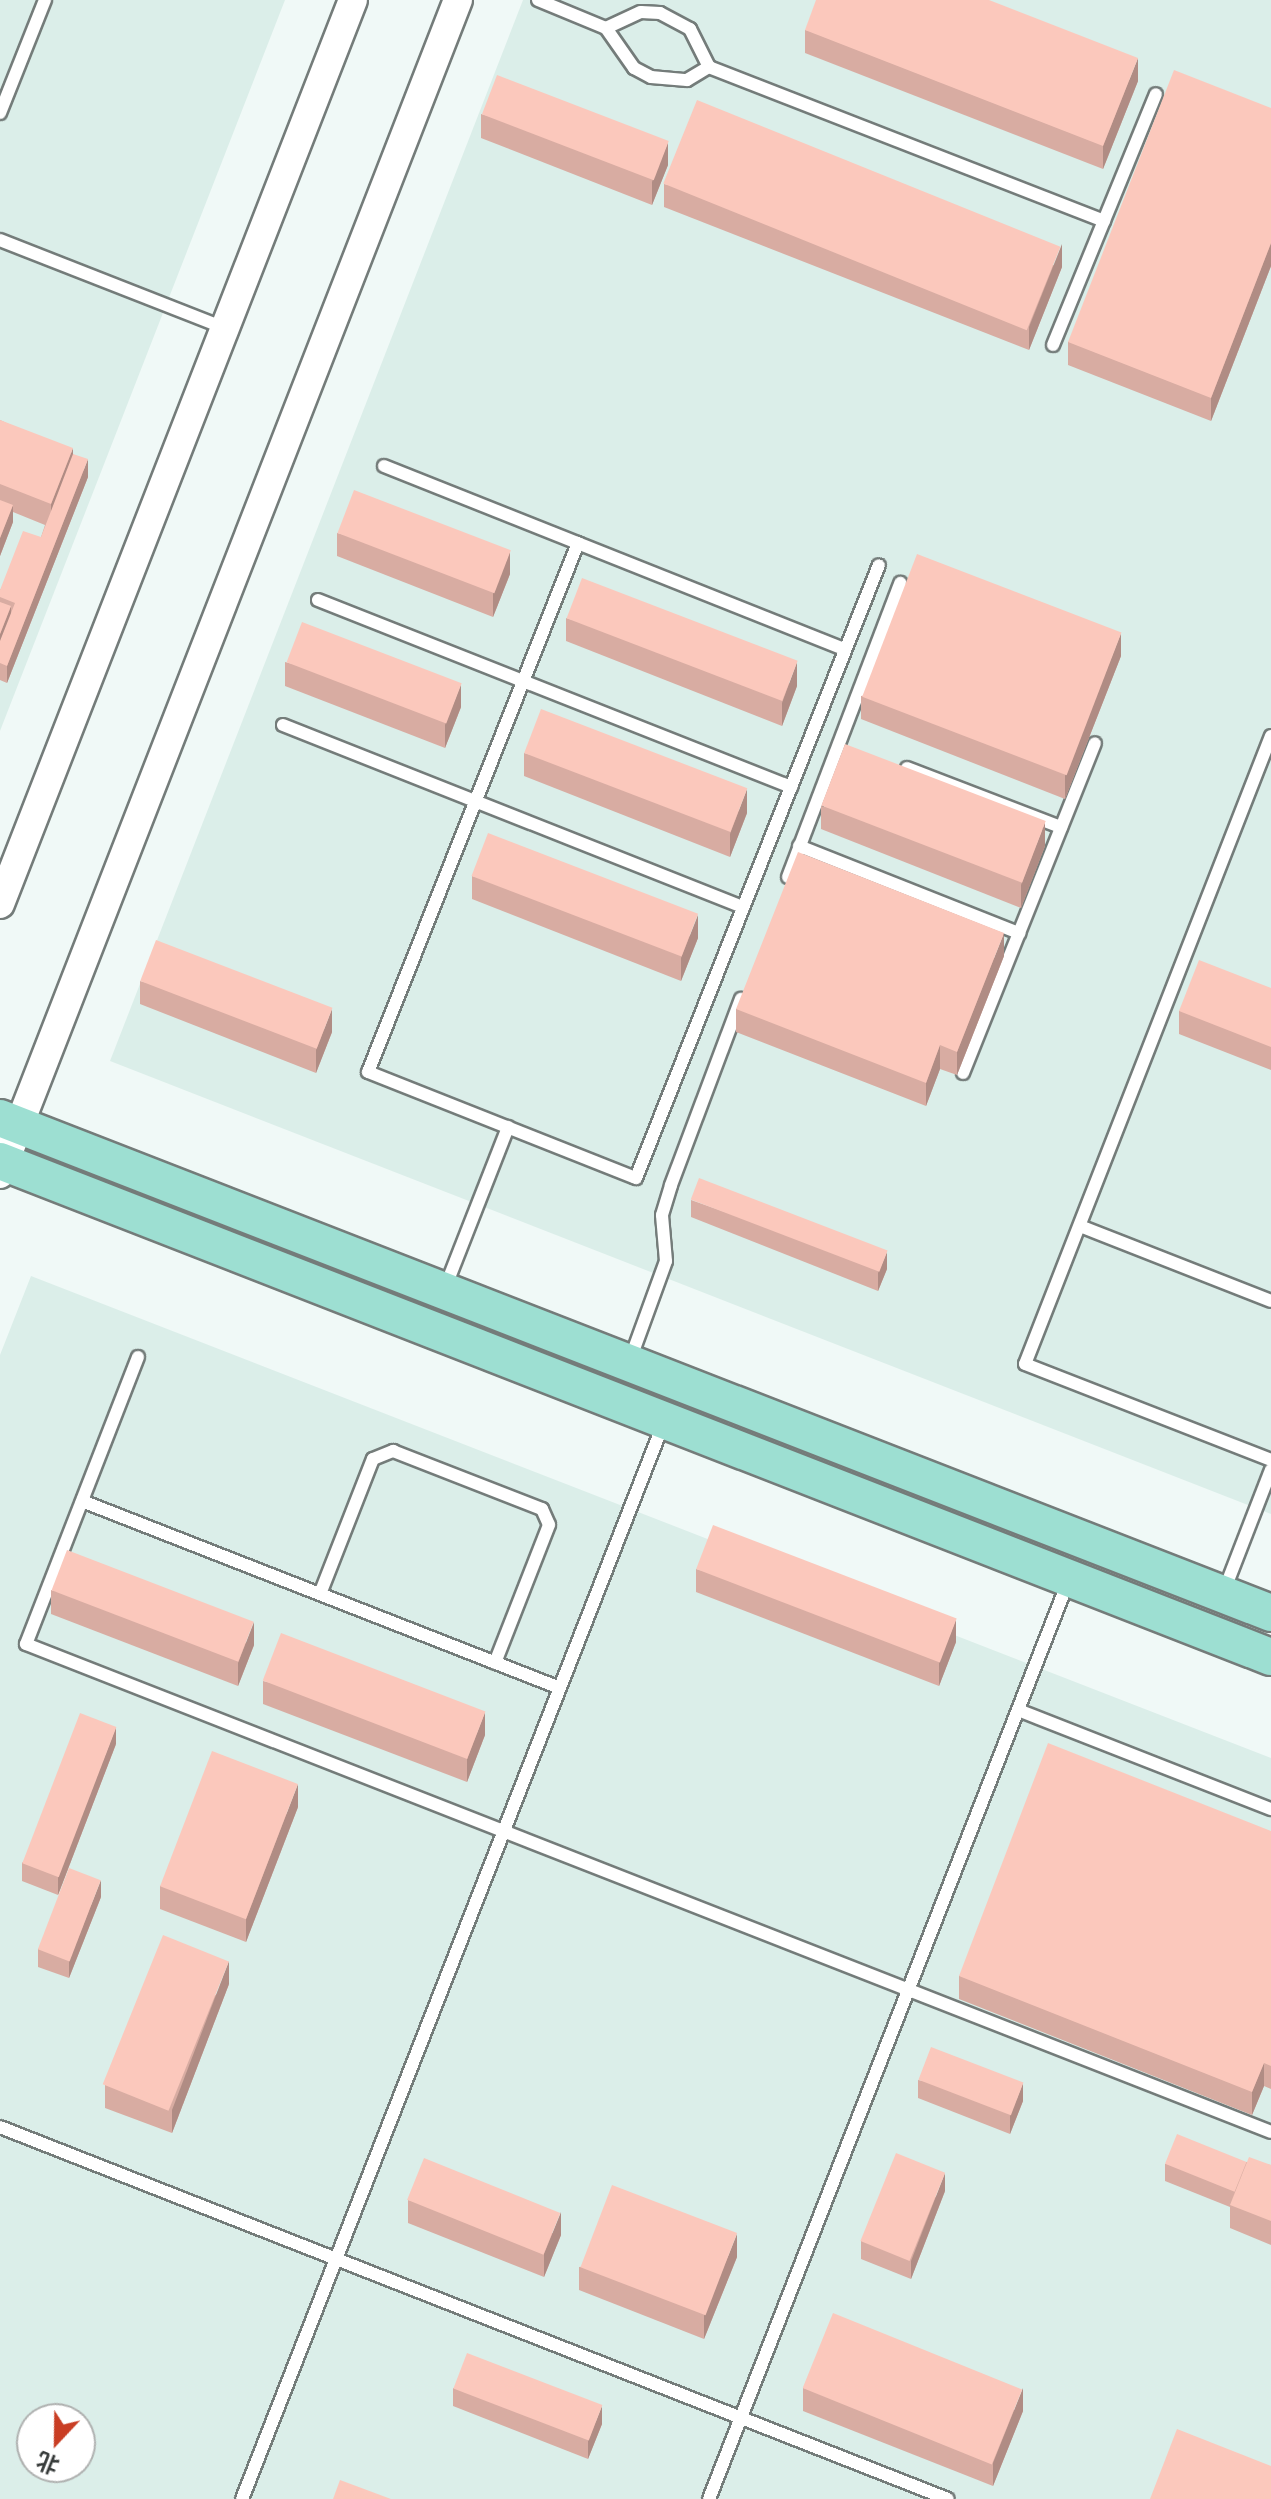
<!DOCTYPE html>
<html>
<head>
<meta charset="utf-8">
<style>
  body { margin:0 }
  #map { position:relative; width:1271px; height:2499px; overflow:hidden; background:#f0f9f7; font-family:"Titillium Web","Noto Sans SC",sans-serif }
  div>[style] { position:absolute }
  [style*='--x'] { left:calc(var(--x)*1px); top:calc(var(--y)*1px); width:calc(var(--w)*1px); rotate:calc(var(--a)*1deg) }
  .built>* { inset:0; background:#dbeee9 }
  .roads { filter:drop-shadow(2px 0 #747c7a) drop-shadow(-2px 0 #747c7a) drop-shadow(0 2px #747c7a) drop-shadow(0 -2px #747c7a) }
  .service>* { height:12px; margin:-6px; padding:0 6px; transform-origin:6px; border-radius:6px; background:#fff }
  .tertiary>* { height:28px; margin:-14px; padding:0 14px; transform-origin:14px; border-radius:14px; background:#fff }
  .primary>* { height:36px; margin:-18px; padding:0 18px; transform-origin:18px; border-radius:18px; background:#9ddfd2 }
  .wall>* { inset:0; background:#d8aca2 }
  .shaded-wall>* { inset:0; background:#b08c84 }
  .building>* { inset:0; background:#fbc8bc; transform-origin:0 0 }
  span { translate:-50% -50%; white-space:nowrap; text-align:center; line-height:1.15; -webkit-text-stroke:6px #fff; paint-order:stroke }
  .north { position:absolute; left:16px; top:2403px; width:80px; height:80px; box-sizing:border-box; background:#fff; border:2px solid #afb1b0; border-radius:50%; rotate:202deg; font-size:22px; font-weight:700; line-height:32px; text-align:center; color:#373b3a }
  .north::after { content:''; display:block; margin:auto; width:28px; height:36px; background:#c93e24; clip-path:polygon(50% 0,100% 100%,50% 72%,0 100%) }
</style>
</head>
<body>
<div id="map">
  <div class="built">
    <div style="clip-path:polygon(0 0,285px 0,0 731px)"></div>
    <div style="clip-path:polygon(523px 0,1271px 0,1271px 1514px,110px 1061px)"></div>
    <div style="clip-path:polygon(evenodd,31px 1276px,1271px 1758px,1271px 2499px,0 2499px,0 1355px,31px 1276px,32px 2419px,80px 2419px,80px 2467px,32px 2467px,32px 2419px)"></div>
  </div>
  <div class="roads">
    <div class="service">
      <div style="--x:538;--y:0;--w:74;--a:22.4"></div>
      <div style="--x:606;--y:28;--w:49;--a:55"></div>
      <div style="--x:634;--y:68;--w:19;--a:28"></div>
      <div style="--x:651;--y:77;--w:36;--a:5"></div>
      <div style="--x:687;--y:80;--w:26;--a:-31"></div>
      <div style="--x:606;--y:28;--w:38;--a:-25"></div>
      <div style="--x:641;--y:12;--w:19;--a:3"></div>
      <div style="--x:660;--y:13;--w:34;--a:28"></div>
      <div style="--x:690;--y:29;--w:42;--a:63.4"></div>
      <div style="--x:709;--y:67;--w:424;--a:21.3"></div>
      <div style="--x:0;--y:113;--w:122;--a:-68.3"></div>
      <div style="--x:0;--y:240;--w:242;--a:21.4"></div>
      <div style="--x:1053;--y:345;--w:271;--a:-67.7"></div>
      <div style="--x:384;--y:466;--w:496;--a:21.7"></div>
      <div style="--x:578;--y:543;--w:569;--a:111.65"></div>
      <div style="--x:368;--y:1072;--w:288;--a:21.6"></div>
      <div style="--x:636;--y:1178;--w:659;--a:-68.38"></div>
      <div style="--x:318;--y:600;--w:509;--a:21.57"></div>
      <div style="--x:283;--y:725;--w:495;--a:21.6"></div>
      <div style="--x:1271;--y:736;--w:674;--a:111.39"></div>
      <div style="--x:1025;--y:1364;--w:264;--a:21.3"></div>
      <div style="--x:907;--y:768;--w:165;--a:21"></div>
      <div style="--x:799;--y:846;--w:237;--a:21.6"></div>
      <div style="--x:788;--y:877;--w:315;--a:-69.1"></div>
      <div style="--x:963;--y:1073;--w:355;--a:-68.2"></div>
      <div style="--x:1080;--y:1226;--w:205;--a:21.4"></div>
      <div style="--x:445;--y:1288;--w:173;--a:-68.6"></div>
      <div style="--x:138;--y:1357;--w:308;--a:111.3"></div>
      <div style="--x:26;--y:1644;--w:1337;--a:21.4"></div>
      <div style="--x:630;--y:1360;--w:105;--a:-70"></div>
      <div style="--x:666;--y:1261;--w:46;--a:-95"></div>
      <div style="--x:662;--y:1215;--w:31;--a:-73"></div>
      <div style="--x:671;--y:1185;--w:199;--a:-69.4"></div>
      <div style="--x:82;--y:1501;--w:513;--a:21.37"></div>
      <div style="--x:1224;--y:1591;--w:130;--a:-68.8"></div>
      <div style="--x:320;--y:1594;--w:145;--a:-68.6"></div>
      <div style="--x:373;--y:1459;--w:22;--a:-22"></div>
      <div style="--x:393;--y:1451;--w:160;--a:21.3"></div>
      <div style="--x:542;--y:1509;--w:17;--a:66"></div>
      <div style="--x:549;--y:1525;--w:148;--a:111.4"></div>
      <div style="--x:1018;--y:1710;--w:272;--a:21.4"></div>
      <div style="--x:0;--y:2127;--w:1018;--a:21.43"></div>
      <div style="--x:242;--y:2499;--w:1157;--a:-68.6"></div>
      <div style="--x:709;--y:2499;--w:985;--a:-68.62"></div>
    </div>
    <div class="tertiary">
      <div style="--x:0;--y:904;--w:970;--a:-68.67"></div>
      <div style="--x:0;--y:1174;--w:1260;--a:-68.69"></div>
    </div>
    <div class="primary">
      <div style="--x:0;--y:1118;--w:1364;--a:21.28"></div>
      <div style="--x:0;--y:1161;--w:1364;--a:21.32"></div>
    </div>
  </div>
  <div class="wall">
    <div style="clip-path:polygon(805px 30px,1138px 81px,1103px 169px,805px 53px)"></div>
    <div style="clip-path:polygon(1271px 108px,1271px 266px,1211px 421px,1068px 365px,1068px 342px)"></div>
    <div style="clip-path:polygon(481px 114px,668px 165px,652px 205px,481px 138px)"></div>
    <div style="clip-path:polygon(664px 184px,1062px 267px,1029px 350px,664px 207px)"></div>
    <div style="clip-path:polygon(0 420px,73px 454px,88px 477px,7px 683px,0 680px,0 590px,41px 537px,45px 525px,13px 512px,13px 522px,0 556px)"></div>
    <div style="clip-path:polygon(337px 533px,510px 574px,493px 617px,337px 556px)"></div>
    <div style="clip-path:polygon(566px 618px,797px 686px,782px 726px,566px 641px)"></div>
    <div style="clip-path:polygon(1121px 656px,1065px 799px,861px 719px,861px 696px)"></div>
    <div style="clip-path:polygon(285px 662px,461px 707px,445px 748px,285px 686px)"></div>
    <div style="clip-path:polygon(524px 753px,747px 813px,730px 857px,524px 776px)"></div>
    <div style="clip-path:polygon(821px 806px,1045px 846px,1021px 908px,821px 829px)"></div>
    <div style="clip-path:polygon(472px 876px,698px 938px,681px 981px,472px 899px)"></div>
    <div style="clip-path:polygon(1004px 956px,957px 1075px,940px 1069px,926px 1106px,736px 1032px,736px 1009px)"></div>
    <div style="clip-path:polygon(140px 981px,332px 1032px,316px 1073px,140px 1004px)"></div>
    <div style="clip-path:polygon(1271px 988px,1271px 1070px,1179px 1034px,1179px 1011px)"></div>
    <div style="clip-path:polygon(691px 1200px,887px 1269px,878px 1291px,691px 1217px)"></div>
    <div style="clip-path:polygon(696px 1569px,956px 1642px,939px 1686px,696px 1592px)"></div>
    <div style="clip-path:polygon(51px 1590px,254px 1645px,238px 1686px,51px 1614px)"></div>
    <div style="clip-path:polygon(263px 1681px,485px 1735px,467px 1782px,263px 1704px)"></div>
    <div style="clip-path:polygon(116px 1744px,58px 1895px,22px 1881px,22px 1863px)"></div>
    <div style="clip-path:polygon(298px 1807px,246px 1942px,160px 1909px,160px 1886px)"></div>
    <div style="clip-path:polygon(1271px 1831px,1271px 2089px,1264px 2086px,1252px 2115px,959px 1999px,959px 1976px)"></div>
    <div style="clip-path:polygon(101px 1897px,69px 1978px,38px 1967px,38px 1949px)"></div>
    <div style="clip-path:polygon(229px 1984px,172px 2133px,105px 2108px,105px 2085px)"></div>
    <div style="clip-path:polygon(918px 2080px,1023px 2101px,1010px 2134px,918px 2098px)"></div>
    <div style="clip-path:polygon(1247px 2162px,1271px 2165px,1271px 2245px,1230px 2228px,1230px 2207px,1165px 2181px,1165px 2164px)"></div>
    <div style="clip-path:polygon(945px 2191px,911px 2279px,861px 2259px,861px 2241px)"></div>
    <div style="clip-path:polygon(408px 2200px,561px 2235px,544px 2277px,408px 2223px)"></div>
    <div style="clip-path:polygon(737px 2257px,704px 2339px,579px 2290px,579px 2267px)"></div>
    <div style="clip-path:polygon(453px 2388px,602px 2424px,588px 2459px,453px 2406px)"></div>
    <div style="clip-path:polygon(803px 2388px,1023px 2411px,993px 2486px,803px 2411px)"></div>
  </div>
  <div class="shaded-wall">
    <div style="clip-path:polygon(1138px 58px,1138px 81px,1103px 169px,1103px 146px)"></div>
    <div style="clip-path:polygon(668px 142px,668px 165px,652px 205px,652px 182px)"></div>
    <div style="clip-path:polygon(1271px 243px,1271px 266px,1211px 421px,1211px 398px)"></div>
    <div style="clip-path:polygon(1062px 244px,1062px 267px,1029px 350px,1029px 327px)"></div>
    <div style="clip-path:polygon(73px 448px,73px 471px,51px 527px,51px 504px)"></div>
    <div style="clip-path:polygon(88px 459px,88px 477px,7px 683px,7px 666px)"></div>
    <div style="clip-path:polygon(13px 505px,13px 522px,0 556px,0 538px)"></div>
    <div style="clip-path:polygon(510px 551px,510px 574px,493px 617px,493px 594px)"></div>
    <div style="clip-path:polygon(11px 606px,11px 629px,0 657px,0 634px)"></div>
    <div style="clip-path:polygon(1121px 633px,1121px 656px,1065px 799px,1065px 776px)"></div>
    <div style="clip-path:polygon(797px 662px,797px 686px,782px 726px,782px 703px)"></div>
    <div style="clip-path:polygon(461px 684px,461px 707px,445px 748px,445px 725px)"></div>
    <div style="clip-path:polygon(747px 789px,747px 813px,730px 857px,730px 834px)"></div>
    <div style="clip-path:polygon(1045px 822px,1045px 846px,1021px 908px,1021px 885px)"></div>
    <div style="clip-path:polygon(698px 915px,698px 938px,681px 981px,681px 958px)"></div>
    <div style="clip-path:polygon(1004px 933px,1004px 956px,957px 1075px,957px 1052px)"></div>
    <div style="clip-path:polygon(332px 1009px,332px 1032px,316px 1073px,316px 1050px)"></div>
    <div style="clip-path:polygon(940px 1045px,940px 1069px,926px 1106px,926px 1083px)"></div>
    <div style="clip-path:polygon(887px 1252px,887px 1269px,878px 1291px,878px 1273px)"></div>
    <div style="clip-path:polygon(956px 1619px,956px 1642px,939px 1686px,939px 1663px)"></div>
    <div style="clip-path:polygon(254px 1622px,254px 1645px,238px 1686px,238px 1663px)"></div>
    <div style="clip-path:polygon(485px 1712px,485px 1735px,467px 1782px,467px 1759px)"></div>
    <div style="clip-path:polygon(116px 1727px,116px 1744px,58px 1895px,58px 1877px)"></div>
    <div style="clip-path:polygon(298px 1784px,298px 1807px,246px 1942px,246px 1919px)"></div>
    <div style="clip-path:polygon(101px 1880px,101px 1897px,69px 1978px,69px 1961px)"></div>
    <div style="clip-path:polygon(229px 1961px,229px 1984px,172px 2133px,172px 2110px)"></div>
    <div style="clip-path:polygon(1264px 2063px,1264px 2086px,1252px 2115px,1252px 2092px)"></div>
    <div style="clip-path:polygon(1023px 2083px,1023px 2101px,1010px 2134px,1010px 2116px)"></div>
    <div style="clip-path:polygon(945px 2173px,945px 2191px,911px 2279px,911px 2261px)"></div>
    <div style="clip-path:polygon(561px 2212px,561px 2235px,544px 2277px,544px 2254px)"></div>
    <div style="clip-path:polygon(737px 2234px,737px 2257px,704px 2339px,704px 2316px)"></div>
    <div style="clip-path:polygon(1023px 2388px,1023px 2411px,993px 2486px,993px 2463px)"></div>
    <div style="clip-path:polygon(602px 2406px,602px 2424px,588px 2459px,588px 2441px)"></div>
  </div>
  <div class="building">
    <div style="clip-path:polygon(816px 0,989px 0,1138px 58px,1103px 146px,805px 30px)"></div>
    <div style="clip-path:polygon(1174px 70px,1271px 108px,1271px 243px,1211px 398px,1068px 342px)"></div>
    <div style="left:497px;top:75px;width:184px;height:42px;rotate:21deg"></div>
    <div style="left:697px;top:100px;width:392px;height:90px;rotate:22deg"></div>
    <div style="clip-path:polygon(0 420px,73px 448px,51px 504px,0 484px)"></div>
    <div style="clip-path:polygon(73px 454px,88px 459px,7px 666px,0 663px,0 641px,15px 603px,0 597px,0 590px,23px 531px,41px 537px)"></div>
    <div style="left:354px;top:490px;width:168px;height:46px;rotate:21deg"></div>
    <div style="clip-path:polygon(0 500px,13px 505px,0 538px)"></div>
    <div style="left:917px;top:554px;width:219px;height:153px;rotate:21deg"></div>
    <div style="left:582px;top:578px;width:231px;height:43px;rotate:21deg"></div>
    <div style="clip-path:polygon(0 602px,11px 606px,0 634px)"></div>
    <div style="left:302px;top:622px;width:171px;height:43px;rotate:21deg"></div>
    <div style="left:541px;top:709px;width:221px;height:47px;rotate:21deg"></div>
    <div style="left:845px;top:744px;width:215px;height:66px;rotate:21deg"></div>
    <div style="left:488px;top:833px;width:225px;height:46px;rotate:21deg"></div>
    <div style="clip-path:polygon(798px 852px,1004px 933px,957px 1052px,940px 1045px,926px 1083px,736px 1009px)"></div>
    <div style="left:156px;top:940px;width:189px;height:44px;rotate:21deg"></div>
    <div style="clip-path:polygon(1199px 960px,1271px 988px,1271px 1047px,1179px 1011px)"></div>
    <div style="left:699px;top:1178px;width:202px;height:23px;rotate:21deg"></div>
    <div style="left:713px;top:1525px;width:261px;height:47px;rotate:21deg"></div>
    <div style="left:67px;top:1550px;width:200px;height:43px;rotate:21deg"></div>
    <div style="left:281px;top:1633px;width:219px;height:51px;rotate:21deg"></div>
    <div style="left:80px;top:1713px;width:39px;height:161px;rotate:21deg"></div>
    <div style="clip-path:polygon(1048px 1743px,1271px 1831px,1271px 2066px,1264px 2063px,1252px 2092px,959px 1976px)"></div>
    <div style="left:212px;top:1751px;width:92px;height:145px;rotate:21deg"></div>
    <div style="left:69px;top:1868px;width:34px;height:87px;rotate:21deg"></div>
    <div style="left:163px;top:1935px;width:71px;height:161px;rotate:22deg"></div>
    <div style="left:931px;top:2047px;width:99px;height:35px;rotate:21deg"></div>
    <div style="left:1177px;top:2134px;width:75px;height:32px;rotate:22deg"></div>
    <div style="left:896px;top:2153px;width:53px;height:95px;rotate:22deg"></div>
    <div style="clip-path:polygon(1249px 2157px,1271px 2165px,1271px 2221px,1230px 2205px)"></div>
    <div style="left:424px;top:2158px;width:147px;height:45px;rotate:22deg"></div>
    <div style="left:612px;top:2185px;width:134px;height:88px;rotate:21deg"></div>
    <div style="left:833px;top:2313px;width:204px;height:81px;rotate:22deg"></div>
    <div style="left:467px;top:2353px;width:145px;height:38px;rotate:21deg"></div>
    <div style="clip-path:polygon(1177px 2429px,1271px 2466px,1271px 2499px,1150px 2499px)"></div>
    <div style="clip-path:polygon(340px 2480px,391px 2499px,333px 2499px)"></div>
  </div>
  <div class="north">北</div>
</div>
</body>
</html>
